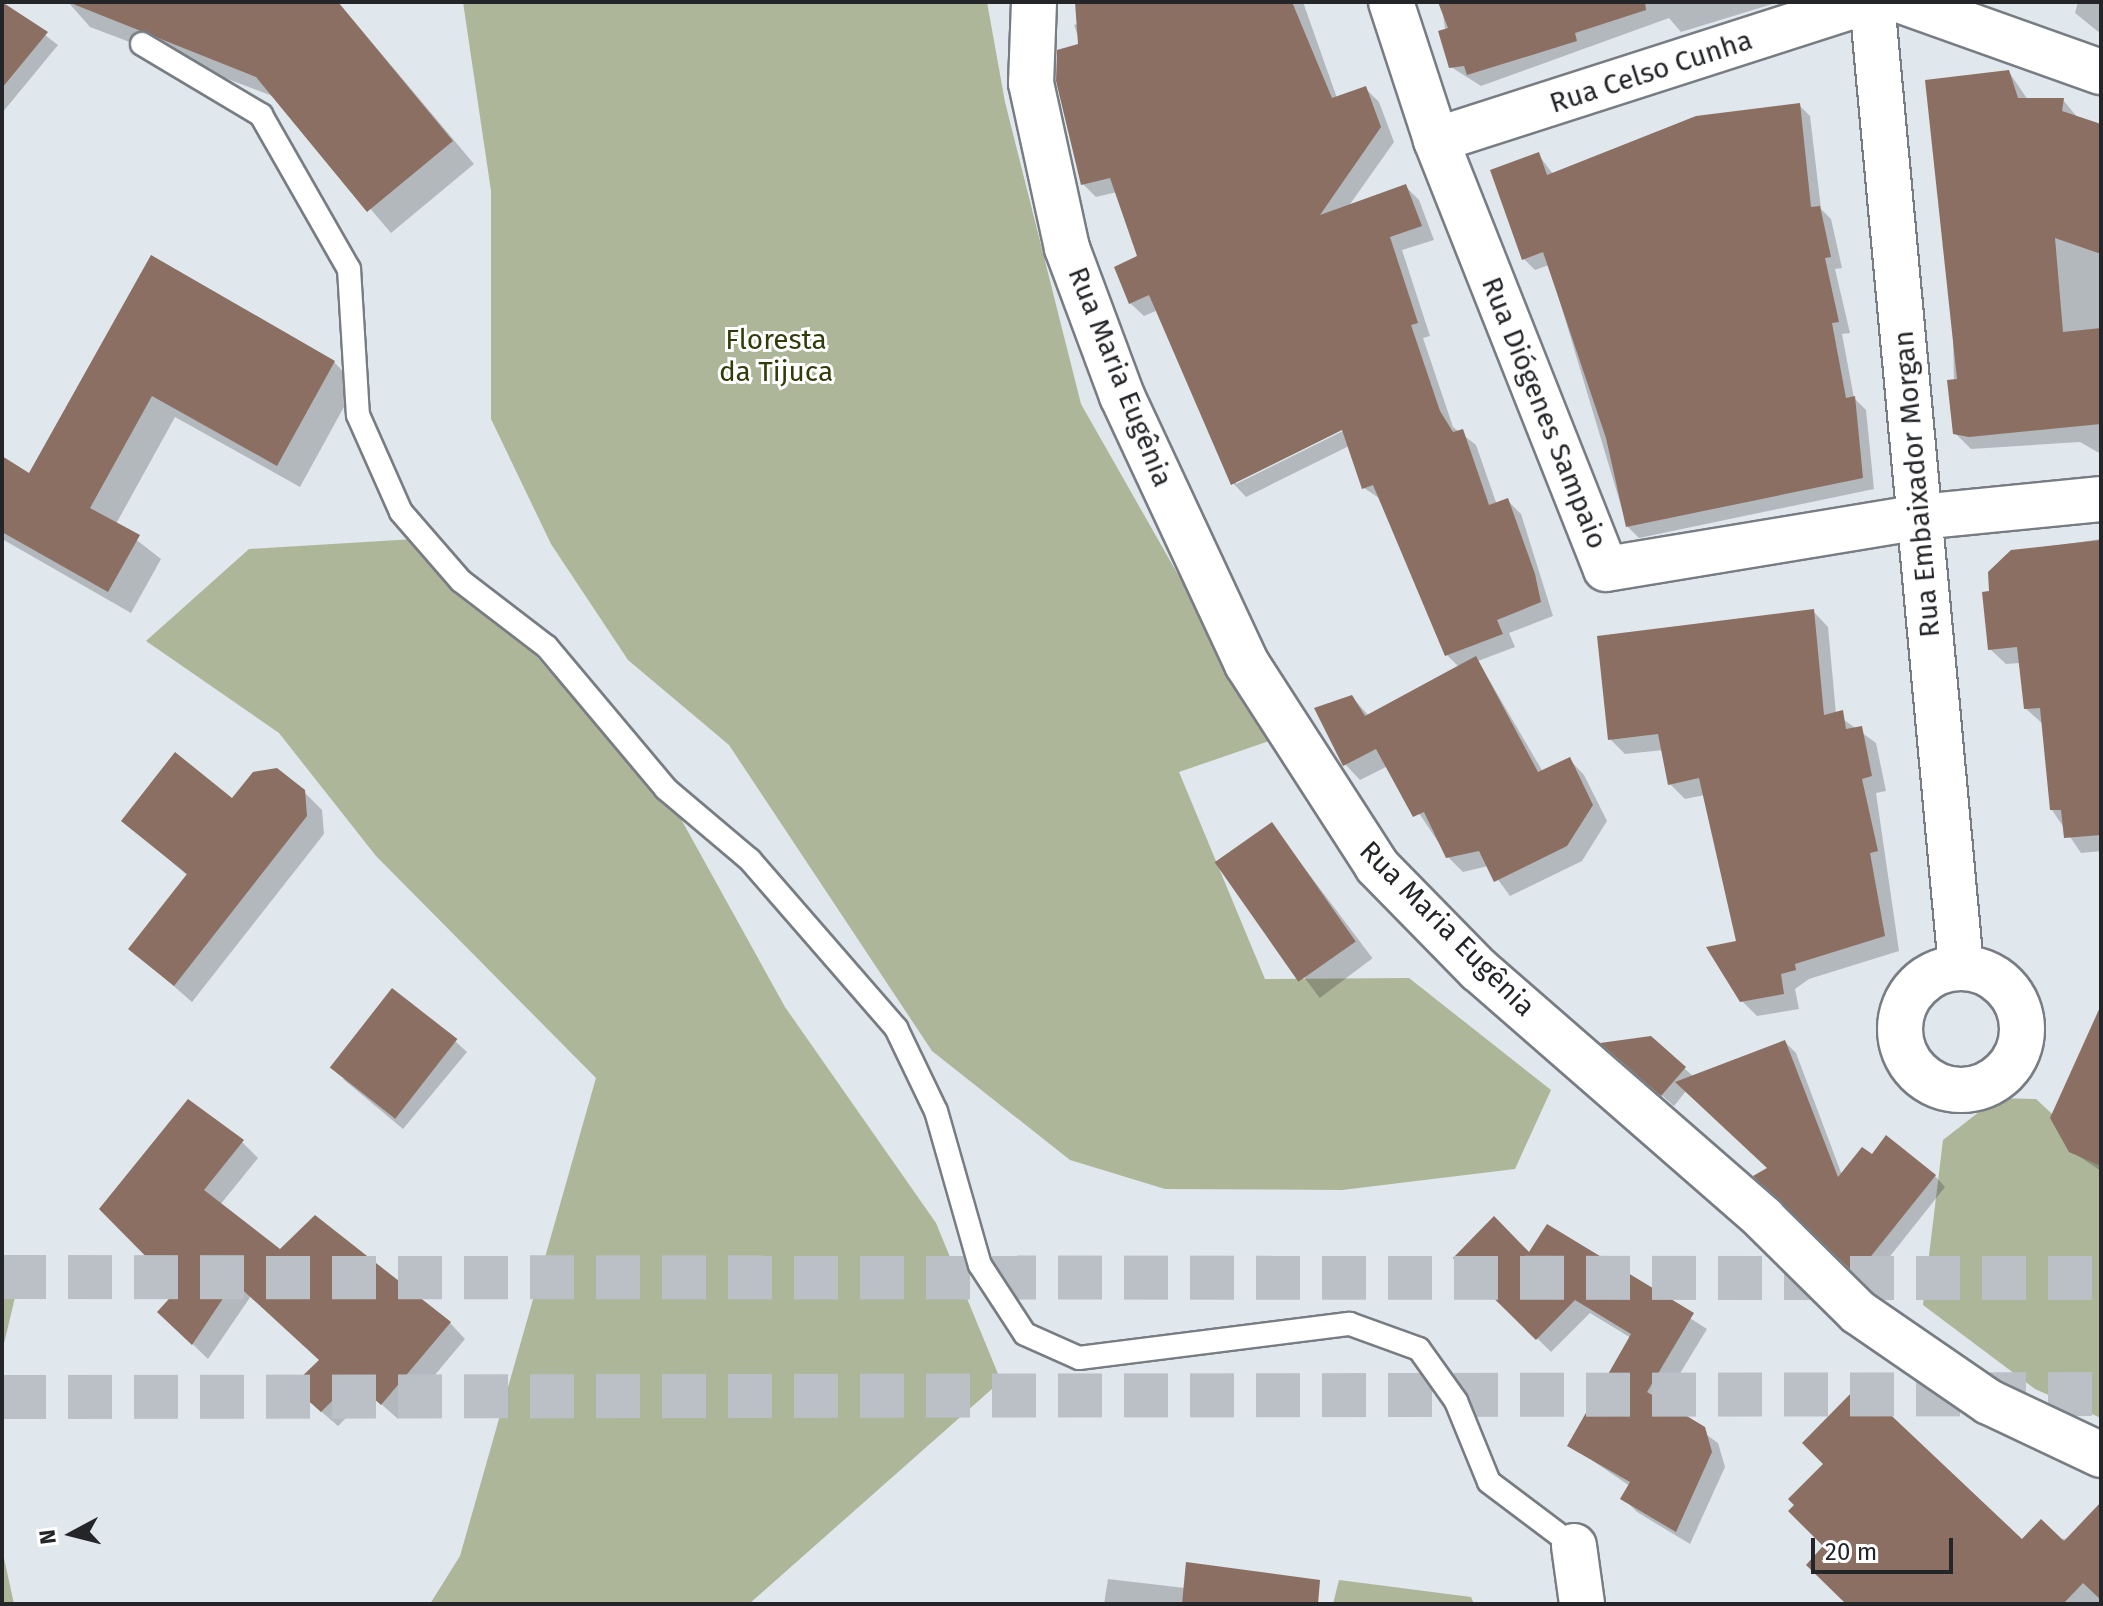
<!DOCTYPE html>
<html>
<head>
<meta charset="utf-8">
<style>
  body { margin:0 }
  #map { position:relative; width:2103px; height:1606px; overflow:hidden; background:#e0e7ed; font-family:"Fira Sans",sans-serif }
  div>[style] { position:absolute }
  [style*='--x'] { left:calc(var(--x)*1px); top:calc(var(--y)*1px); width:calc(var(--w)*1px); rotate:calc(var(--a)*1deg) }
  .forest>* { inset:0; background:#aeb69a }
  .shadow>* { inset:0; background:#0003; transform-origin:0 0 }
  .building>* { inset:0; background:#8b6f62; transform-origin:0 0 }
  .motorway-tunnel>* { height:44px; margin-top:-22px; transform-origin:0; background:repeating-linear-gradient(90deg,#bac0c6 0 44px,transparent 0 66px) }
  .roads { filter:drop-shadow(2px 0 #777d83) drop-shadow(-2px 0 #777d83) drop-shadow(0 2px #777d83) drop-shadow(0 -2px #777d83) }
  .service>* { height:22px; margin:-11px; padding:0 11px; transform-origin:11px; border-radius:11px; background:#fff }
  .minor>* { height:44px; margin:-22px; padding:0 22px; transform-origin:22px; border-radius:22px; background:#fff }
  .minor>.ring { margin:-22px; padding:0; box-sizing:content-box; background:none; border:44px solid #fff; border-radius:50% }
  span { translate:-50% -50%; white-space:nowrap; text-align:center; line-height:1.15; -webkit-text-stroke:6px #fff; paint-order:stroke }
  .street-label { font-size:28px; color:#232528 }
  .park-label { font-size:28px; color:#323c0b }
  .frame { position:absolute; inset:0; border:4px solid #232528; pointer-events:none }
  .north { position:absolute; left:32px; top:1494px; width:80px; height:80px; -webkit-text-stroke:6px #fff; paint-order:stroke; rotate:263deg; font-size:22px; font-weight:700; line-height:32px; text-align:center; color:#232528 }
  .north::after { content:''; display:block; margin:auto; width:28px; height:36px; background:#232528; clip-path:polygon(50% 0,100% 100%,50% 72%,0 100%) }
  .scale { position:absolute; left:1811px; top:1538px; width:142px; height:36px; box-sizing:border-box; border:4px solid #232528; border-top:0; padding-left:10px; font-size:24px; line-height:28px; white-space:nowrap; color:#232528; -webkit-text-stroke:6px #fff; paint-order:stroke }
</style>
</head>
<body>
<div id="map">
  <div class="forest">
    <div style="clip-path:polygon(463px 2px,987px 2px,1005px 102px,1081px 404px,1272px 740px,1179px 772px,1265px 979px,1409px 978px,1551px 1090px,1515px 1169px,1342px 1190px,1165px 1189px,1070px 1160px,932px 1051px,729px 745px,628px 660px,551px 544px,491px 419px,491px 191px)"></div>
    <div style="clip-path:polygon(431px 538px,681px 819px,785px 1007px,936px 1223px,1001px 1381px,749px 1604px,430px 1604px,460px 1556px,596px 1078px,376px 856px,279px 733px,146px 641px,249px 549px)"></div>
    <div style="clip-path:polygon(1997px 1098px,2036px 1099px,2094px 1153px,2101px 1150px,2101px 1418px,2035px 1389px,1923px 1305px,1943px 1140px)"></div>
    <div style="clip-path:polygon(2px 1257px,21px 1272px,2px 1352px)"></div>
    <div style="clip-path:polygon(2px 1549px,14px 1604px,2px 1604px)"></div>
    <div style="clip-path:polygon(1339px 1580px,1471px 1597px,1474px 1604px,1333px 1604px)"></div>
  </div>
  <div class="shadow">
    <div style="clip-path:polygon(2px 2px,58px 45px,2px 113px)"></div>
    <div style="clip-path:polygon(68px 2px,338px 2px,474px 164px,391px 233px,275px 97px,90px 27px)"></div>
    <div style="clip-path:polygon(evenodd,1077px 2px,1303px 2px,1337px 98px,1365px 88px,1379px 102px,1394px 142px,1348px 207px,1406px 187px,1419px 200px,1434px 240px,1402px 250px,1430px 336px,1423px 338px,1453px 427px,1476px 445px,1497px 505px,1508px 501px,1521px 514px,1553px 616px,1509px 633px,1515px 647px,1478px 661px,1543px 772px,1569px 759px,1584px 775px,1607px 821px,1582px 861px,1510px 896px,1488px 866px,1463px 872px,1448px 857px,1388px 766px,1360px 780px,1345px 764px,1352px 697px,1369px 716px,1460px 668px,1447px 655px,1382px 500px,1364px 488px,1349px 446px,1246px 497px,1233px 483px,1158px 310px,1144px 316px,1130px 303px,1140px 257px,1117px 192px,1096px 197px,1083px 184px,1081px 45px,1074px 25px,1084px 22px,1077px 2px,1350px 423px,1351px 427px,1236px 484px,1236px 480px,1350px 423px)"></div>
    <div style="clip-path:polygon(1441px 2px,1779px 2px,1681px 32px,1669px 18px,1481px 86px,1451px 67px)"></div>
    <div style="clip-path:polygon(2078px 2px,2101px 2px,2101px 34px,2075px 13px)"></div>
    <div style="clip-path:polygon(2009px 72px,2028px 100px,2063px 100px,2078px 118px,2101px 126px,2101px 454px,2080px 442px,1971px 449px,1955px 433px,1952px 287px)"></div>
    <div style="clip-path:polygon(1799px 105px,1810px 116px,1821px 209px,1831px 219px,1842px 268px,1835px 269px,1850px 333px,1842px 334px,1854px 398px,1866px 410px,1874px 489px,1639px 538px,1627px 526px,1549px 265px,1535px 270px,1524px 259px,1538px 154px,1553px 174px)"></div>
    <div style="clip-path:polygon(151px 258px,334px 362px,356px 385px,300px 487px,175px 417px,116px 524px,161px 559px,131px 613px,2px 539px,2px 469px,30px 475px)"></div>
    <div style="clip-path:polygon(2101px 539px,2101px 851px,2081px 853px,2052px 810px,2043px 724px,2025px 708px,2020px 663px,2006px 664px,1990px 649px,1991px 593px,2012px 552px)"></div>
    <div style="clip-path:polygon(1813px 611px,1828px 627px,1836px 714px,1876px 743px,1886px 791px,1876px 793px,1899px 951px,1809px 979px,1795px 989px,1799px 1009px,1757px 1016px,1742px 1001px,1739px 943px,1705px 795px,1685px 799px,1670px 784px,1664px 750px,1625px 754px,1610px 739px)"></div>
    <div style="clip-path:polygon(304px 792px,322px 810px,324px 834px,192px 1002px,131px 949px,188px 876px,124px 821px)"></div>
    <div style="left:1272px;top:825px;width:167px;height:66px;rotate:53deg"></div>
    <div style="clip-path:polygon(2101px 1020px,2101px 1171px,2071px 1151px)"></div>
    <div style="clip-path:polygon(1650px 1038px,1694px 1077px,1785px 1042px,1796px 1053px,1842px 1175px,1872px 1157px,1935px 1176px,1945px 1187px,1868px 1284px,1756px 1177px,1770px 1168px,1686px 1091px,1674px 1106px,1615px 1054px)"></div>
    <div style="clip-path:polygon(455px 1041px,467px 1052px,403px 1129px,343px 1079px)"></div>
    <div style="clip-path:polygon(242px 1142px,258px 1158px,220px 1205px,280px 1252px,450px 1323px,465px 1339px,398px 1419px,370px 1394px,338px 1426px,310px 1402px,321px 1361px,251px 1296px,208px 1359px,159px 1312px,181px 1289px,102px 1209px)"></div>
    <div style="clip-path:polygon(1547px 1227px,1707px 1329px,1662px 1403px,1718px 1443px,1725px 1467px,1690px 1544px,1637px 1512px,1623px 1498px,1630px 1486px,1569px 1445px,1631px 1338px,1590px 1313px,1551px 1352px,1456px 1258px,1530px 1255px)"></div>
    <div style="clip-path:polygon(2101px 1537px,2101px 1604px,1848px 1604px,2022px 1541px)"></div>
    <div style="clip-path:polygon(1108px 1579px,1185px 1588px,1292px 1604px,1104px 1604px)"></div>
  </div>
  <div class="building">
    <div style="clip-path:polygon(2px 2px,48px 32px,2px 88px)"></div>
    <div style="clip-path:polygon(68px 2px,338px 2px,453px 141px,367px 212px,256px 77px)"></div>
    <div style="clip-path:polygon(1075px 2px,1292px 2px,1332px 98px,1366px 86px,1381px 127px,1320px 215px,1406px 184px,1422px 226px,1390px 237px,1418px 323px,1411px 325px,1440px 411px,1453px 432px,1463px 429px,1489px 505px,1508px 498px,1535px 574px,1541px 602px,1497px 620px,1503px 634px,1445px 656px,1373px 485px,1362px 489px,1342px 430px,1231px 485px,1149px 295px,1129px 304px,1114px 267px,1137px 256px,1110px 178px,1081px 185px,1056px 81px,1057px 50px,1078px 44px)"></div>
    <div style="clip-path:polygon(1438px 2px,1645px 2px,1646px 10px,1575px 33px,1577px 41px,1467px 75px,1464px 66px,1449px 68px,1438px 31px,1448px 28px)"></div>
    <div style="clip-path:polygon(2009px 70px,2018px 98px,2064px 98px,2062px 111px,2101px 124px,2101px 254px,2055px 238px,2063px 332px,2101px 328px,2101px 424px,1969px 437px,1953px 434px,1947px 380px,1957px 379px,1925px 80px)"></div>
    <div style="clip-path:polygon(1800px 103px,1811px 207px,1820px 206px,1831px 257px,1825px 258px,1839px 322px,1832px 323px,1846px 398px,1855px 396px,1863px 478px,1626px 527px,1606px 438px,1543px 252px,1522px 260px,1490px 170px,1539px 152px,1547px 175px,1696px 116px)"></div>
    <div style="clip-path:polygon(151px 255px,335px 361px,277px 466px,152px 396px,90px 508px,140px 535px,108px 592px,2px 532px,2px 456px,29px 473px)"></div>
    <div style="clip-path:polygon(2101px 540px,2101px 835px,2064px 838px,2061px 810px,2050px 810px,2040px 708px,2024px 709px,2017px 647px,1988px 650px,1982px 592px,1989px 591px,1988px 572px,2011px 550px)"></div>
    <div style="clip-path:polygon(1814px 609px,1824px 715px,1843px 710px,1846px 729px,1862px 726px,1872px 776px,1862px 779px,1878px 851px,1870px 853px,1885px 936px,1795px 964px,1796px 970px,1781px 974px,1784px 994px,1740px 1002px,1706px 947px,1736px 941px,1699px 778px,1668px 785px,1658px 734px,1608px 740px,1597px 636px)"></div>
    <div style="clip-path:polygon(1476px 656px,1538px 772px,1570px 757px,1593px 805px,1567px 846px,1494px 882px,1479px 851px,1446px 858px,1424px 812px,1413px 817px,1376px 749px,1343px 766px,1314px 708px,1352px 695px,1365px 716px)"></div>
    <div style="clip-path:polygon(175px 752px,232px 798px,253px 772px,277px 768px,305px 790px,307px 816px,174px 986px,128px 949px,187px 874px,121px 821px)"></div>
    <div style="left:1272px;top:822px;width:146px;height:70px;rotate:55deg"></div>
    <div style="left:392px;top:988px;width:83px;height:101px;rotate:38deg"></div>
    <div style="clip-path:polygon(2101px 1005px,2101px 1166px,2069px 1152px,2050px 1118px)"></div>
    <div style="clip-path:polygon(1651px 1036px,1686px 1067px,1661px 1096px,1600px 1043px)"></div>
    <div style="clip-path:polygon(1785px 1040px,1838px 1177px,1862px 1147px,1872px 1154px,1886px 1135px,1936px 1175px,1856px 1275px,1753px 1176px,1767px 1168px,1675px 1082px)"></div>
    <div style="clip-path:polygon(188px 1099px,244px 1140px,204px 1190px,280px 1249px,315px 1215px,451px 1322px,381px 1405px,353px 1380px,321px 1412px,292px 1386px,319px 1360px,234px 1282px,192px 1345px,157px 1312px,178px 1289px,99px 1209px)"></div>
    <div style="clip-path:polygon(1494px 1216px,1529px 1252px,1547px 1224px,1694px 1313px,1647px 1392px,1705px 1427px,1712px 1452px,1676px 1532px,1620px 1499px,1630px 1482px,1567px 1446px,1631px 1334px,1575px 1300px,1536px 1340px,1453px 1258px)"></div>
    <div style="clip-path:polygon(1859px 1385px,2022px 1539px,2041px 1519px,2064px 1541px,2101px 1502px,2101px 1600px,2083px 1583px,2063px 1604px,1846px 1604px,1806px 1565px,1823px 1546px,1788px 1511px,1794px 1505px,1788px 1499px,1823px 1464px,1802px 1443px)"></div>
    <div style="clip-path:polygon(1186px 1562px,1320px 1580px,1318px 1604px,1182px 1604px)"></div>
  </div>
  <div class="motorway-tunnel">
    <div style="--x:2;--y:1277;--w:2099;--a:0.03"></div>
    <div style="--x:2;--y:1397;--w:2099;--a:-0.08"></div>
  </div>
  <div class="roads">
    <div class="service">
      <div style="--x:142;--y:44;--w:139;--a:30.8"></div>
      <div style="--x:261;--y:115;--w:177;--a:60.3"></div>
      <div style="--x:349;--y:269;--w:146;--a:86.5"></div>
      <div style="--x:358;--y:415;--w:106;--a:66.1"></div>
      <div style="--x:401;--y:512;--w:91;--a:49"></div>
      <div style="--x:461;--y:581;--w:108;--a:37.5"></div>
      <div style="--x:547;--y:647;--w:185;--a:50"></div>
      <div style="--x:666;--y:789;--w:110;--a:40.2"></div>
      <div style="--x:750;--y:860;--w:223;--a:49"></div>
      <div style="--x:896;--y:1028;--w:92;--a:64.3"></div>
      <div style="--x:936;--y:1111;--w:160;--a:74.1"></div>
      <div style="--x:980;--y:1265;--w:82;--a:56.9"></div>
      <div style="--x:1025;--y:1334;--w:59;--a:24"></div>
      <div style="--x:1079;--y:1358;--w:273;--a:-7.2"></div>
      <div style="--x:1350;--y:1324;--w:73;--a:19.9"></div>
      <div style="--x:1419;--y:1349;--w:64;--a:54.6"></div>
      <div style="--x:1456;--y:1401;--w:87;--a:67.8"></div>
      <div style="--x:1489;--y:1482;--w:106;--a:37"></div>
    </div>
    <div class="minor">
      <div style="--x:1034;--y:2;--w:81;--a:92.1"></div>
      <div style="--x:1031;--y:83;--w:169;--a:77.7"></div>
      <div style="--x:1067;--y:248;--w:158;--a:69.6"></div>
      <div style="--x:1122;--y:396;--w:296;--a:65"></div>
      <div style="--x:1247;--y:664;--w:240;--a:57.2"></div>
      <div style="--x:1377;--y:866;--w:146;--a:45.6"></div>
      <div style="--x:1479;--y:970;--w:378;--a:41.1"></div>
      <div style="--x:1764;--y:1219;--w:132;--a:44.7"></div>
      <div style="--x:1858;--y:1312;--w:159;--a:34.5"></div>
      <div style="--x:1989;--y:1402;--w:124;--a:25.3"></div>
      <div style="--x:1391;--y:2;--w:145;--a:71.9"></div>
      <div style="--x:1436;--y:140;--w:461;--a:68.4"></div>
      <div style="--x:1606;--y:569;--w:318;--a:-9.4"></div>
      <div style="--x:1920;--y:517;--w:182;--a:-5.7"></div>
      <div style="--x:1872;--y:2;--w:968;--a:84.73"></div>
      <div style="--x:1904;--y:2;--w:209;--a:19.6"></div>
      <div style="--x:1436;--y:140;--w:452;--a:-17.8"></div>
      <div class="ring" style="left:1900px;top:968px;width:78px;height:78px"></div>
      <div style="--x:1574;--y:1546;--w:59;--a:82.1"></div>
    </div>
  </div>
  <div class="street-label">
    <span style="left:1651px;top:72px;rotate:-18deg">Rua Celso Cunha</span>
    <span style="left:1120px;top:377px;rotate:68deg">Rua Maria Eugênia</span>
    <span style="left:1544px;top:413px;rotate:68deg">Rua Diógenes Sampaio</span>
    <span style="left:1917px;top:484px;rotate:-95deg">Rua Embaixador Morgan</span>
    <span style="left:1447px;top:929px;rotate:45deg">Rua Maria Eugênia</span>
  </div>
  <div class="park-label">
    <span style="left:776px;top:356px">Floresta<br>da Tijuca</span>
  </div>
  <div class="frame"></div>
  <div class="north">N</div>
  <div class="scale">20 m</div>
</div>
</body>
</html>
